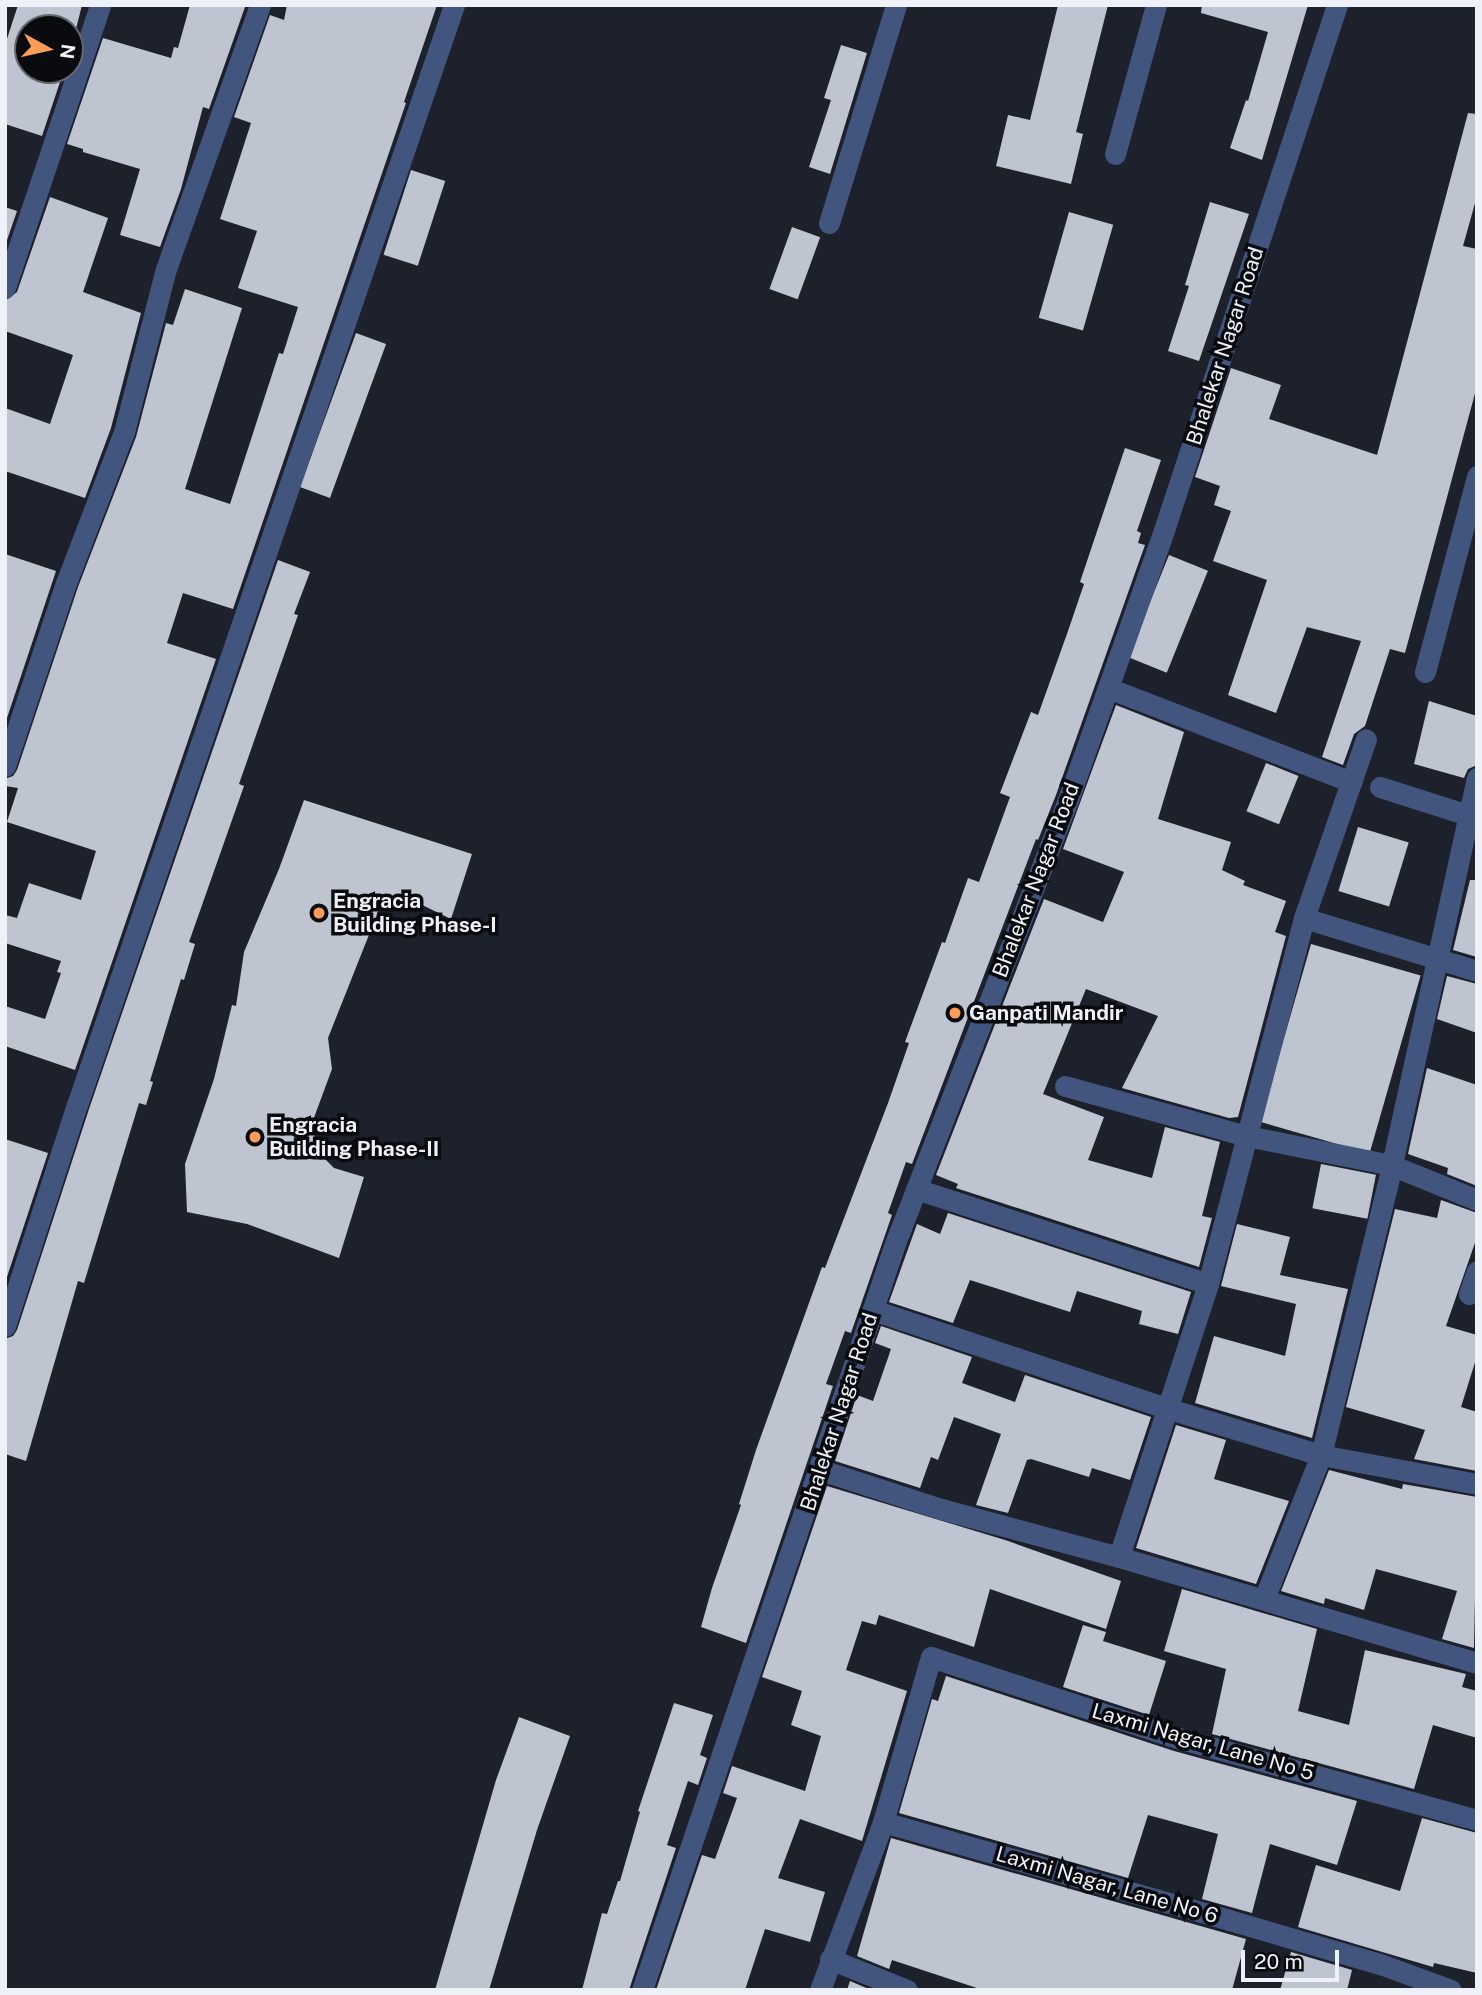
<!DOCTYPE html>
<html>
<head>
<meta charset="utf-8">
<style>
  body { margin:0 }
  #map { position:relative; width:1482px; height:1995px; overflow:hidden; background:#1d212b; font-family:"Public Sans",sans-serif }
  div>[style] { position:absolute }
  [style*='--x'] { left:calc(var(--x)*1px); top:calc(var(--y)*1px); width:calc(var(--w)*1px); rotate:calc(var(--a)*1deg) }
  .building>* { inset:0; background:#bec5d1; transform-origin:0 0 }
  .street>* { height:21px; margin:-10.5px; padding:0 10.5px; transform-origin:10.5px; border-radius:10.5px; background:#41557f }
  .dots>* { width:19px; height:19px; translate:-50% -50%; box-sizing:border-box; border:4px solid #090b0f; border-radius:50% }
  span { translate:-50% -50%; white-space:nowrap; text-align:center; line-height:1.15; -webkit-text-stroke:7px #090b0f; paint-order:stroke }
  .street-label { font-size:21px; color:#eef1f8 }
  .poi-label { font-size:21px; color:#eef1f8; font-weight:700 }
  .left { translate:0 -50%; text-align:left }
  .frame { position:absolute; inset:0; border:7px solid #eef1f8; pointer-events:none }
  .north { position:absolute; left:14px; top:14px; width:70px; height:70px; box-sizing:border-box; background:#090b0f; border:2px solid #65676c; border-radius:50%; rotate:98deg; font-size:19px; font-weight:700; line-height:28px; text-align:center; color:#eef1f8 }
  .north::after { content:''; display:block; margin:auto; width:24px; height:32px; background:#fd9c56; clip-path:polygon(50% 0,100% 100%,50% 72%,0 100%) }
  .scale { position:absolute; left:1241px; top:1950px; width:98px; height:32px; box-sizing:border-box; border:4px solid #eef1f8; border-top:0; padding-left:9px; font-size:21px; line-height:24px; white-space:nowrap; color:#eef1f8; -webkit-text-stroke:5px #090b0f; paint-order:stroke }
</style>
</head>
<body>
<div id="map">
  <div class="building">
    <div style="clip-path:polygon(18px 5px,82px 5px,70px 53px,70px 28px,28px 28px,28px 70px,64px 70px,42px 136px,5px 124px,5px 45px)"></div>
    <div style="clip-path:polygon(190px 5px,245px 7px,209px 109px,203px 107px,181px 189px,160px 247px,120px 235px,140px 169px,83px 152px,83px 149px,67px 144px,103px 38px,171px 58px,174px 47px,178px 48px)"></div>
    <div style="clip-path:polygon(287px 5px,437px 5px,404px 102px,406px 103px,233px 609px,183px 593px,167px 643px,216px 659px,75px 1070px,5px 1046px,5px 1006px,45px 1019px,61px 973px,57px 972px,61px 961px,5px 943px,5px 915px,17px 918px,29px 883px,81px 900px,96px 851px,7px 822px,18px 788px,5px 786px,5px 779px,13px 776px,17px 770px,78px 587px,136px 437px,166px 323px,173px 325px,185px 289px,242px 308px,185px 489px,230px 504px,279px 353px,283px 354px,298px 307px,238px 288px,257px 231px,220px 219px,251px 123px,234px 117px,270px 15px,284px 20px)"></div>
    <div style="clip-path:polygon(1058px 5px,1108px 5px,1076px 132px,1083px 134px,1071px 184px,996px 166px,1008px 115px,1030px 120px)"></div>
    <div style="clip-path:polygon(1202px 5px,1308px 5px,1262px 160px,1230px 148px,1246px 100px,1248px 101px,1268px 32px,1201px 13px)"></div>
    <div style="clip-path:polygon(841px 45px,867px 53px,830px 174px,809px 167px,831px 100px,824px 98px)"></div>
    <div style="clip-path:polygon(1468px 113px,1477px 114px,1477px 196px,1463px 246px,1477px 249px,1477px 386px,1405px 653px,1390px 649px,1365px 726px,1354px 734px,1343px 765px,1322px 757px,1361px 641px,1307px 627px,1276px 713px,1228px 695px,1267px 580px,1213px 561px,1231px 511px,1214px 505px,1220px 486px,1195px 477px,1231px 368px,1281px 385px,1269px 419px,1377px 455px)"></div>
    <div style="left:411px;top:170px;width:36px;height:89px;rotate:18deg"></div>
    <div style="clip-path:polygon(50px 197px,108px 218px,83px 292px,141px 313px,111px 428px,85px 498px,5px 471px,5px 408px,50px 424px,73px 355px,5px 331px,5px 301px,17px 292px)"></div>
    <div style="clip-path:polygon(1210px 202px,1249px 214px,1199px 361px,1168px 351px,1189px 286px,1185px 285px)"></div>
    <div style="clip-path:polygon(5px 207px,17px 211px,5px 246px)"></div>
    <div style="left:1069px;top:212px;width:46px;height:110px;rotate:16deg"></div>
    <div style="left:792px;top:227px;width:30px;height:66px;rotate:20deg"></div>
    <div style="left:356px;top:333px;width:32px;height:164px;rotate:20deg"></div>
    <div style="clip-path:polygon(1125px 448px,1161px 460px,1137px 531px,1141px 533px,1138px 543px,1145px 545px,1056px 795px,1038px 840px,1036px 839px,912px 1164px,906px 1162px,888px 1213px,892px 1215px,851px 1333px,845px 1331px,826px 1384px,833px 1386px,746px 1643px,701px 1627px,712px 1588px,741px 1505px,739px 1504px,756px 1450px,822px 1267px,825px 1268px,888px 1103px,909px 1043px,905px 1042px,942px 942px,945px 943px,968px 878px,979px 882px,1010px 797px,1000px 793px,1031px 712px,1038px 715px,1068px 631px,1084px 584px,1080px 582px)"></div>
    <div style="clip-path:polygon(5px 554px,56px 571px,5px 724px)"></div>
    <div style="left:1169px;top:555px;width:42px;height:110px;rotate:22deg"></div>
    <div style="clip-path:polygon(278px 560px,310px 572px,294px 614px,298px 615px,239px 784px,244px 786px,189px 942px,195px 944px,184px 980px,181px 979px,150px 1081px,153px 1082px,146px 1105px,139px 1103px,84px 1283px,78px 1281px,26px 1461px,5px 1454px,5px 1339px,13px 1336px,17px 1330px,89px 1109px)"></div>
    <div style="clip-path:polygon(1429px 701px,1477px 716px,1477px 765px,1468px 769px,1464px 778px,1414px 764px)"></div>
    <div style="clip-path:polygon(1116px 705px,1184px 732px,1158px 819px,1231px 842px,1222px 870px,1245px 881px,1243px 885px,1286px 901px,1275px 932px,1286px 936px,1238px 1117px,1229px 1118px,1122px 1088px,1158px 1016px,1086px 989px,1043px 1094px,1104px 1117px,1088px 1160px,1152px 1178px,1165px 1127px,1220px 1142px,1202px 1216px,1212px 1218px,1199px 1267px,956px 1188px,958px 1184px,936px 1175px,1044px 899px,1103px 922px,1124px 872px,1063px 849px)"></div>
    <div style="left:1266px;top:763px;width:35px;height:52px;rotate:22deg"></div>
    <div style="clip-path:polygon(304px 800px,472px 854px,451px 919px,414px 901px,380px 907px,328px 1038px,332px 1069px,312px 1123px,318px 1152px,334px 1168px,364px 1177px,339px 1258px,247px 1224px,187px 1212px,185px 1164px,214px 1079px,232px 1005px,236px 1006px,244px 952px,279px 869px)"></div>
    <div style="left:1358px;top:827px;width:53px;height:67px;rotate:17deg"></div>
    <div style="clip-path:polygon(1470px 880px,1477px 880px,1477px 957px,1453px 950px)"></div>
    <div style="left:1311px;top:944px;width:114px;height:185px;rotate:16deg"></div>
    <div style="clip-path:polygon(1447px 976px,1477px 984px,1477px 1033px,1437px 1019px)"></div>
    <div style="clip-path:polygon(1427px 1068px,1477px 1085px,1477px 1186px,1447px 1174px,1448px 1168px,1408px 1154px)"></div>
    <div style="clip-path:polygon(5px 1139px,48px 1153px,5px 1283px)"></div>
    <div style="left:1321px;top:1164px;width:56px;height:45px;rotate:11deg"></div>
    <div style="clip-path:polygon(1441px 1200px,1477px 1213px,1477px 1237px,1446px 1326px,1477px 1335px,1477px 1356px,1461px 1407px,1477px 1412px,1477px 1471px,1414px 1459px,1425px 1430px,1346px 1407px,1395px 1209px,1437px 1218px)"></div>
    <div style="clip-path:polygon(948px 1213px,1191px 1292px,1178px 1334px,1139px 1324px,1142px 1311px,1077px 1291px,1070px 1312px,970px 1280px,953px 1323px,889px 1302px,917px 1224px,940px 1234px)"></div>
    <div style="clip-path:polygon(1237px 1224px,1290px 1237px,1280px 1275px,1348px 1289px,1312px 1438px,1195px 1403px,1214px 1336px,1285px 1356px,1296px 1304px,1221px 1286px)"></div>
    <div style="clip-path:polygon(881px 1326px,972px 1357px,962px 1383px,1015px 1402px,1025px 1375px,1151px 1417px,1130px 1480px,1092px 1468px,1089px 1477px,1031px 1459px,1027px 1460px,1008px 1513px,976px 1505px,1001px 1434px,954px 1417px,938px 1460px,931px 1457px,920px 1488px,835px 1461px,857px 1395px,873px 1401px,891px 1349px,875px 1343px)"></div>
    <div style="clip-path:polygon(1176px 1425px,1226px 1440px,1214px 1479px,1289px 1501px,1256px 1584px,1136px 1548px)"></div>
    <div style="clip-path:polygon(1329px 1470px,1402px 1489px,1403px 1484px,1477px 1497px,1474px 1648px,1442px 1639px,1457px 1591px,1376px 1569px,1364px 1610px,1325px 1598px,1324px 1604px,1281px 1591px)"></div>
    <div style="clip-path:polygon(827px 1486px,1005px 1540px,1121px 1581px,1106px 1629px,990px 1589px,974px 1647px,879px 1615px,876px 1625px,862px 1621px,846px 1670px,907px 1691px,862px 1841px,800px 1819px,778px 1878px,825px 1892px,810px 1942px,765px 1929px,745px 1990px,656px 1990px,702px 1855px,715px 1859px,737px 1798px,723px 1793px,732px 1766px,805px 1791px,821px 1736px,791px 1725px,802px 1691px,762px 1677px)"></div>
    <div style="clip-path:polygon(1182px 1589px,1317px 1629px,1298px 1711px,1349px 1725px,1365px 1650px,1466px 1674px,1462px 1687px,1477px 1691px,1477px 1738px,1433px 1725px,1414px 1789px,1212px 1734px,1226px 1669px,1164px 1651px)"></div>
    <div style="clip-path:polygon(1083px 1625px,1106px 1632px,1103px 1641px,1166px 1661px,1149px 1715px,1063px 1687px)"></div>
    <div style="clip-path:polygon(946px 1676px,1174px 1751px,1357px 1801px,1337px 1865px,1270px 1844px,1252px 1913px,1202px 1899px,1218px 1834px,1148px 1815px,1128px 1878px,899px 1813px,932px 1699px,938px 1701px)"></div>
    <div style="clip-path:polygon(674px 1703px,713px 1715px,700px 1755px,707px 1758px,698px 1785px,688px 1781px,667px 1845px,676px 1848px,629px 1990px,582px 1990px,602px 1913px,607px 1914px,618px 1881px,620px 1881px,640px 1812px,638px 1811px)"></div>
    <div style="clip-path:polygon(519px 1717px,570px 1736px,537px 1830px,489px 1990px,435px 1990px,496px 1780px)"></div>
    <div style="clip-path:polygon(1422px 1818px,1477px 1833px,1477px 1973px,1434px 1963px,1433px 1967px,1298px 1927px,1316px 1865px,1400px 1891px)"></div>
    <div style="clip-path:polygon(891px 1838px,1246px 1939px,1232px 1990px,983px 1990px,892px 1960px,889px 1969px,857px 1956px)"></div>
    <div style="clip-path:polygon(1291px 1952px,1352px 1970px,1347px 1990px,1280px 1990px)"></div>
    <div style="clip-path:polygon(850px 1981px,871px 1990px,847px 1990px)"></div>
  </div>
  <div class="street">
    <div style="--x:1115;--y:154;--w:155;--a:-74.6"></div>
    <div style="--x:829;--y:223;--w:228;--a:-72.9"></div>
    <div style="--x:5;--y:288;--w:299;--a:-71.4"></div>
    <div style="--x:1425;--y:672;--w:203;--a:-75.1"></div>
    <div style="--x:1108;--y:688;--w:261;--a:21.1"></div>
    <div style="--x:5;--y:766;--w:193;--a:-71.6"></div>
    <div style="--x:66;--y:583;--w:162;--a:-69"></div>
    <div style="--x:124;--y:432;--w:168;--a:-75.6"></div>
    <div style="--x:166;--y:269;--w:280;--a:-70.4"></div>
    <div style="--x:1380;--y:787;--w:102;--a:17.7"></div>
    <div style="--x:1304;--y:918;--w:181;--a:17"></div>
    <div style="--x:1065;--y:1086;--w:189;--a:15.4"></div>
    <div style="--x:1247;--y:1136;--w:147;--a:11.4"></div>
    <div style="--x:1391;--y:1165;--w:93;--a:22.1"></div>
    <div style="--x:916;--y:1189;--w:307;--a:18"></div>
    <div style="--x:1208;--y:1284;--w:287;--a:108.1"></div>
    <div style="--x:1208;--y:1284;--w:378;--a:-75.3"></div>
    <div style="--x:1304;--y:918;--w:189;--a:-70.9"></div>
    <div style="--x:1469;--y:1294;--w:24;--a:-71"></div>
    <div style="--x:873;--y:1310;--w:309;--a:18.5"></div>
    <div style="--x:1166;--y:1408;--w:162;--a:16.9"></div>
    <div style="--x:1321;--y:1455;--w:159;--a:10.5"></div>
    <div style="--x:5;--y:1326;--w:232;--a:-72"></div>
    <div style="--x:77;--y:1105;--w:1163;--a:-71.08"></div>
    <div style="--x:821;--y:1470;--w:126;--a:18"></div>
    <div style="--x:941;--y:1509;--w:184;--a:15.1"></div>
    <div style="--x:1119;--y:1557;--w:373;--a:16.5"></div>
    <div style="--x:1264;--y:1599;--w:155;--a:-68.4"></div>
    <div style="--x:1321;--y:1455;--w:276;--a:-76.2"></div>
    <div style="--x:1387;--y:1187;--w:419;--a:-77.6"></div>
    <div style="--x:883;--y:1822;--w:360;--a:15.8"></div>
    <div style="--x:1229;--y:1920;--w:160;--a:16.3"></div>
    <div style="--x:1383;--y:1965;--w:72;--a:20.2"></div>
    <div style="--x:830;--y:1959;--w:83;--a:21.9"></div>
    <div style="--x:642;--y:1990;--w:791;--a:-71.27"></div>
    <div style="--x:896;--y:1241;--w:473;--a:-68.7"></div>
    <div style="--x:1068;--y:800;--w:287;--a:-70.4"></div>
    <div style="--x:1164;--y:530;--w:553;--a:-71.76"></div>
    <div style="--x:820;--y:1990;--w:179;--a:-69.4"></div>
    <div style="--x:883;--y:1822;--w:172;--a:-73.8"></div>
    <div style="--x:931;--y:1657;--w:260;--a:18.2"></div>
    <div style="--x:1178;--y:1738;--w:310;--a:15.3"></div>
  </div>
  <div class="dots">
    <div style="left:319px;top:913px;background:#fd9c56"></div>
    <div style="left:955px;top:1013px;background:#fd9c56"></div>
    <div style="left:255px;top:1137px;background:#fd9c56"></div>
  </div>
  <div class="street-label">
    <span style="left:1225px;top:346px;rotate:-72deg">Bhalekar Nagar Road</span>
    <span style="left:1036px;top:880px;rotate:-69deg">Bhalekar Nagar Road</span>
    <span style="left:839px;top:1412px;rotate:-72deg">Bhalekar Nagar Road</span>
    <span style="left:1203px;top:1742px;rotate:16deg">Laxmi Nagar, Lane No 5</span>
    <span style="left:1107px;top:1885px;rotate:16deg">Laxmi Nagar, Lane No 6</span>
  </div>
  <div class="poi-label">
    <span class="left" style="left:333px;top:913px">Engracia<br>Building Phase-I</span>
    <span class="left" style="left:969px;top:1013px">Ganpati Mandir</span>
    <span class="left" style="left:269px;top:1137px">Engracia<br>Building Phase-II</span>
  </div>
  <div class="frame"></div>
  <div class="north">N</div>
  <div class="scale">20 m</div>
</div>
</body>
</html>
